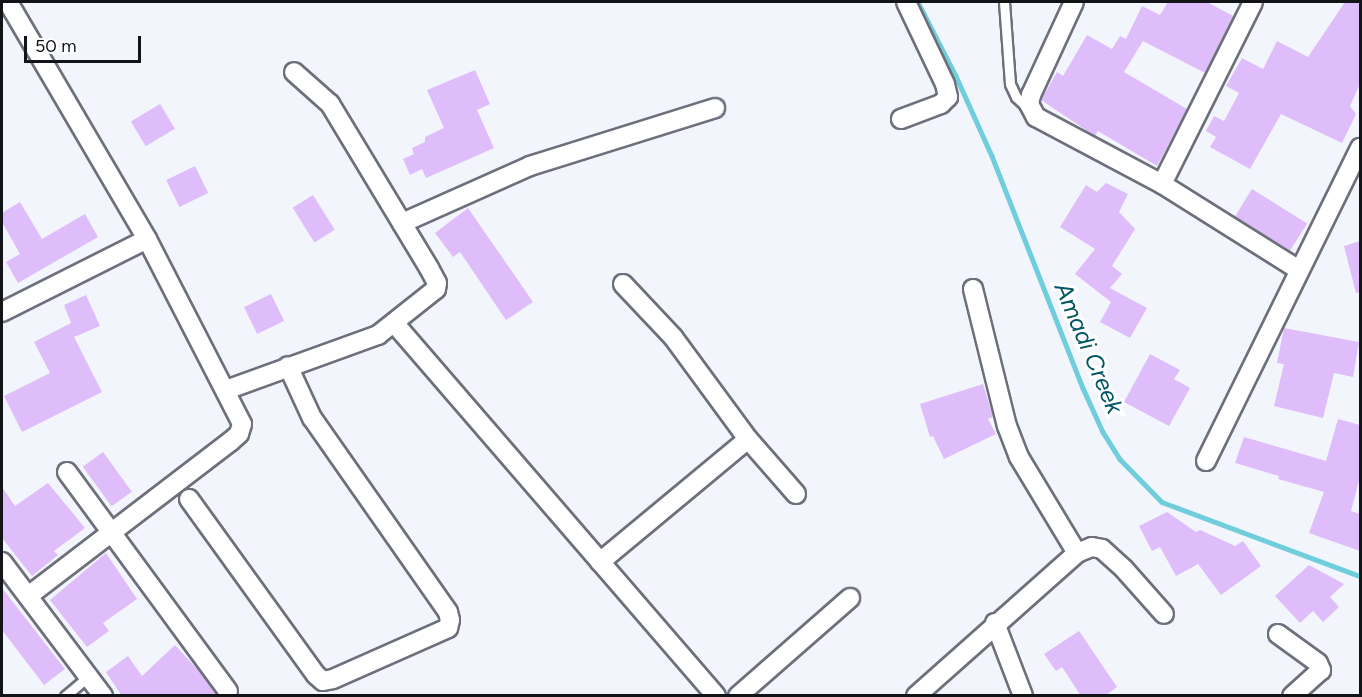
<!DOCTYPE html>
<html>
<head>
<meta charset="utf-8">
<style>
  body { margin:0 }
  #map { position:relative; width:1362px; height:697px; overflow:hidden; background:#f3f5fd; font-family:Figtree,sans-serif }
  div>[style] { position:absolute }
  [style*='--x'] { left:calc(var(--x)*1px); top:calc(var(--y)*1px); width:calc(var(--w)*1px); rotate:calc(var(--a)*1deg) }
  .stream>* { height:4.5px; margin:-2.25px; padding:0 2.25px; transform-origin:2.25px; border-radius:2.25px; background:#6fcddc }
  .building>* { inset:0; background:#dfbdfa; transform-origin:0 0 }
  .roads { filter:drop-shadow(2px 0 #6d707b) drop-shadow(-2px 0 #6d707b) drop-shadow(0 2px #6d707b) drop-shadow(0 -2px #6d707b) }
  .service>* { height:9px; margin:-4.5px; padding:0 4.5px; transform-origin:4.5px; border-radius:4.5px; background:#fff }
  .minor>* { height:18px; margin:-9px; padding:0 9px; transform-origin:9px; border-radius:9px; background:#fff }
  span { translate:-50% -50%; white-space:nowrap; text-align:center; line-height:1.15; -webkit-text-stroke:6px #fff; paint-order:stroke }
  .water-label { font-size:24px; color:#005762; font-style:italic }
  .frame { position:absolute; inset:0; border:3px solid #131418; pointer-events:none }
  .scale { position:absolute; left:24px; top:36px; width:117px; height:27px; box-sizing:border-box; border:3px solid #131418; border-top:0; padding-left:8px; font-size:18px; line-height:21px; white-space:nowrap; color:#131418; -webkit-text-stroke:4px #fff; paint-order:stroke }
</style>
</head>
<body>
<div id="map">
  <div class="stream">
    <div style="--x:918;--y:2;--w:83;--a:62.8"></div>
    <div style="--x:956;--y:76;--w:88;--a:65.8"></div>
    <div style="--x:992;--y:156;--w:249;--a:68.6"></div>
    <div style="--x:1083;--y:388;--w:48;--a:65.6"></div>
    <div style="--x:1103;--y:432;--w:32;--a:58"></div>
    <div style="--x:1120;--y:459;--w:60;--a:45.7"></div>
    <div style="--x:1162;--y:502;--w:211;--a:20.5"></div>
  </div>
  <div class="building">
    <div style="clip-path:polygon(1168px 2px,1207px 2px,1233px 16px,1205px 73px,1143px 41px,1124px 72px,1187px 109px,1157px 166px,1098px 131px,1095px 136px,1041px 100px,1057px 72px,1063px 76px,1087px 35px,1112px 49px,1120px 36px,1126px 39px,1142px 6px,1160px 15px)"></div>
    <div style="clip-path:polygon(1345px 2px,1360px 2px,1360px 84px,1350px 106px,1356px 114px,1342px 143px,1281px 114px,1250px 169px,1210px 147px,1216px 137px,1206px 131px,1214px 116px,1224px 121px,1239px 93px,1226px 86px,1242px 58px,1263px 69px,1277px 41px,1308px 57px)"></div>
    <div style="clip-path:polygon(475px 70px,490px 104px,477px 110px,494px 148px,426px 178px,422px 169px,410px 175px,403px 159px,414px 154px,412px 148px,425px 142px,425px 137px,444px 128px,427px 90px)"></div>
    <div style="left:160px;top:104px;width:29px;height:34px;rotate:59deg"></div>
    <div style="left:195px;top:166px;width:30px;height:32px;rotate:64deg"></div>
    <div style="clip-path:polygon(1106px 183px,1128px 194px,1119px 212px,1135px 229px,1112px 266px,1122px 274px,1110px 288px,1147px 308px,1130px 338px,1100px 322px,1111px 302px,1075px 274px,1095px 249px,1060px 227px,1086px 185px,1097px 192px)"></div>
    <div style="left:1252px;top:189px;width:65px;height:32px;rotate:32deg"></div>
    <div style="left:313px;top:195px;width:41px;height:24px;rotate:58deg"></div>
    <div style="clip-path:polygon(20px 202px,42px 239px,85px 214px,98px 237px,18px 283px,6px 262px,20px 254px,2px 222px,2px 213px)"></div>
    <div style="clip-path:polygon(468px 208px,533px 302px,506px 320px,460px 252px,453px 257px,435px 233px)"></div>
    <div style="clip-path:polygon(1360px 241px,1360px 292px,1356px 293px,1344px 246px)"></div>
    <div style="left:271px;top:294px;width:30px;height:30px;rotate:64deg"></div>
    <div style="clip-path:polygon(86px 295px,100px 326px,74px 337px,102px 392px,22px 432px,4px 396px,50px 373px,34px 342px,71px 323px,64px 305px)"></div>
    <div style="clip-path:polygon(1284px 328px,1359px 342px,1353px 377px,1334px 373px,1323px 418px,1274px 406px,1284px 364px,1277px 363px)"></div>
    <div style="clip-path:polygon(1150px 354px,1180px 370px,1174px 379px,1190px 388px,1169px 426px,1124px 402px)"></div>
    <div style="clip-path:polygon(983px 384px,993px 417px,988px 419px,996px 434px,944px 459px,933px 436px,930px 437px,920px 404px)"></div>
    <div style="clip-path:polygon(1338px 419px,1360px 425px,1360px 477px,1351px 511px,1360px 514px,1360px 551px,1309px 533px,1324px 492px,1278px 479px,1279px 476px,1235px 463px,1244px 437px,1326px 461px)"></div>
    <div style="left:103px;top:452px;width:49px;height:25px;rotate:54deg"></div>
    <div style="clip-path:polygon(48px 483px,85px 528px,54px 551px,58px 555px,32px 576px,2px 538px,2px 487px,15px 506px)"></div>
    <div style="clip-path:polygon(1167px 512px,1196px 532px,1200px 530px,1235px 546px,1243px 541px,1261px 566px,1221px 595px,1198px 564px,1176px 576px,1160px 547px,1152px 551px,1139px 526px)"></div>
    <div style="clip-path:polygon(106px 553px,137px 599px,103px 623px,109px 631px,87px 647px,50px 600px)"></div>
    <div style="clip-path:polygon(1309px 565px,1344px 584px,1330px 597px,1339px 607px,1323px 622px,1313px 611px,1300px 623px,1275px 596px)"></div>
    <div style="clip-path:polygon(2px 588px,65px 669px,44px 685px,2px 630px)"></div>
    <div style="clip-path:polygon(1079px 631px,1117px 687px,1105px 696px,1081px 696px,1062px 667px,1056px 671px,1044px 654px)"></div>
    <div style="clip-path:polygon(175px 645px,198px 670px,217px 696px,122px 696px,106px 672px,128px 656px,142px 676px)"></div>
  </div>
  <div class="roads">
    <div class="service">
      <div style="--x:1004;--y:2;--w:82;--a:85.8"></div>
      <div style="--x:1010;--y:84;--w:14;--a:65"></div>
      <div style="--x:1016;--y:97;--w:18;--a:43"></div>
      <div style="--x:65;--y:696;--w:30;--a:-40"></div>
    </div>
    <div class="minor">
      <div style="--x:8;--y:2;--w:275;--a:59.6"></div>
      <div style="--x:147;--y:239;--w:208;--a:62.8"></div>
      <div style="--x:242;--y:424;--w:10;--a:107"></div>
      <div style="--x:239;--y:434;--w:11;--a:139"></div>
      <div style="--x:231;--y:441;--w:255;--a:142.6"></div>
      <div style="--x:1074;--y:2;--w:102;--a:114.8"></div>
      <div style="--x:1031;--y:95;--w:9;--a:103"></div>
      <div style="--x:1029;--y:104;--w:15;--a:62"></div>
      <div style="--x:1036;--y:117;--w:143;--a:28"></div>
      <div style="--x:1162;--y:184;--w:162;--a:32.1"></div>
      <div style="--x:901;--y:119;--w:43;--a:-20.6"></div>
      <div style="--x:941;--y:104;--w:10;--a:-45"></div>
      <div style="--x:948;--y:97;--w:13;--a:-103"></div>
      <div style="--x:945;--y:84;--w:91;--a:-115.4"></div>
      <div style="--x:1162;--y:184;--w:203;--a:-63.4"></div>
      <div style="--x:402;--y:223;--w:140;--a:-24"></div>
      <div style="--x:530;--y:166;--w:194;--a:-17.4"></div>
      <div style="--x:623;--y:284;--w:73;--a:46.7"></div>
      <div style="--x:673;--y:337;--w:127;--a:53.7"></div>
      <div style="--x:748;--y:439;--w:73;--a:48.9"></div>
      <div style="--x:973;--y:289;--w:141;--a:76.1"></div>
      <div style="--x:1007;--y:426;--w:33;--a:69"></div>
      <div style="--x:1019;--y:457;--w:112;--a:58.9"></div>
      <div style="--x:2;--y:312;--w:162;--a:-26.7"></div>
      <div style="--x:395;--y:324;--w:491;--a:49.2"></div>
      <div style="--x:226;--y:390;--w:162;--a:-19.9"></div>
      <div style="--x:378;--y:335;--w:74;--a:-38.4"></div>
      <div style="--x:436;--y:289;--w:6;--a:-81"></div>
      <div style="--x:437;--y:283;--w:17;--a:-118"></div>
      <div style="--x:429;--y:268;--w:192;--a:-121.1"></div>
      <div style="--x:330;--y:104;--w:48;--a:-138.4"></div>
      <div style="--x:1206;--y:461;--w:349;--a:-63.8"></div>
      <div style="--x:67;--y:472;--w:272;--a:53.7"></div>
      <div style="--x:189;--y:499;--w:217;--a:54.2"></div>
      <div style="--x:316;--y:675;--w:9;--a:41"></div>
      <div style="--x:323;--y:681;--w:10;--a:-11"></div>
      <div style="--x:333;--y:679;--w:126;--a:-23.9"></div>
      <div style="--x:448;--y:628;--w:8;--a:-76"></div>
      <div style="--x:450;--y:620;--w:8;--a:-104"></div>
      <div style="--x:448;--y:612;--w:237;--a:-125"></div>
      <div style="--x:312;--y:418;--w:57;--a:-114.8"></div>
      <div style="--x:2;--y:562;--w:168;--a:53"></div>
      <div style="--x:600;--y:562;--w:192;--a:-39.7"></div>
      <div style="--x:995;--y:623;--w:78;--a:69"></div>
      <div style="--x:1278;--y:634;--w:49;--a:35.9"></div>
      <div style="--x:1318;--y:663;--w:8;--a:67"></div>
      <div style="--x:1321;--y:670;--w:39;--a:138"></div>
      <div style="--x:738;--y:696;--w:149;--a:-41.2"></div>
      <div style="--x:916;--y:696;--w:215;--a:-41.6"></div>
      <div style="--x:1077;--y:553;--w:16;--a:-22"></div>
      <div style="--x:1092;--y:547;--w:10;--a:11"></div>
      <div style="--x:1102;--y:549;--w:30;--a:42"></div>
      <div style="--x:1124;--y:569;--w:60;--a:48.4"></div>
    </div>
  </div>
  <div class="water-label">
    <span style="left:1089px;top:348px;rotate:67deg">Amadi Creek</span>
  </div>
  <div class="frame"></div>
  <div class="scale">50 m</div>
</div>
</body>
</html>
